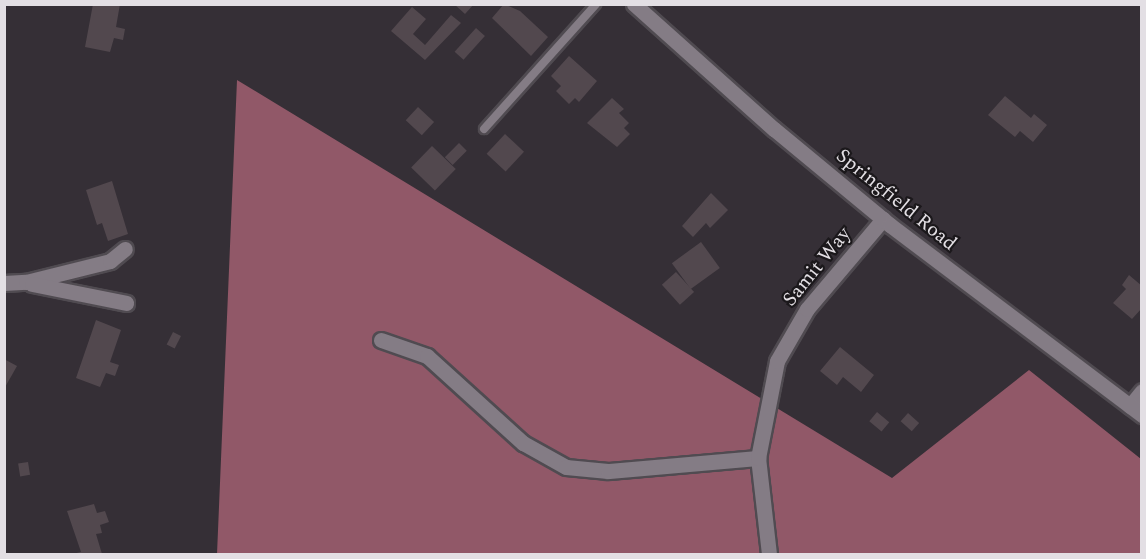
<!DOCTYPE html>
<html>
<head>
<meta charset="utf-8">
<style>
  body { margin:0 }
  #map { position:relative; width:1146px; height:559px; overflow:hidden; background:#352f36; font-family:Spectral,serif }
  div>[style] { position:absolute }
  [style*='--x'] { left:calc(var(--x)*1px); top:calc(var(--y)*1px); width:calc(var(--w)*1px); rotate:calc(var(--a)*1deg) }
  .forest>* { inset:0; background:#915868 }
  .building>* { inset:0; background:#52484e; transform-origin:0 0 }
  .roads { filter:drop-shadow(2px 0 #504b51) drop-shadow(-2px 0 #504b51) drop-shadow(0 2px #504b51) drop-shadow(0 -2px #504b51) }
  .service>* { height:8px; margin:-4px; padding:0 4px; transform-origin:4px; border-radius:4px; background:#847c85 }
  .minor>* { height:15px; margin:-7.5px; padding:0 7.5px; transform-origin:7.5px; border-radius:7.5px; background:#847c85 }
  .tertiary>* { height:15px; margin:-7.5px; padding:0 7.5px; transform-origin:7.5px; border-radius:7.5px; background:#847c85 }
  span { translate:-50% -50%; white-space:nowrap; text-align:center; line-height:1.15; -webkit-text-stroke:4.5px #1b181b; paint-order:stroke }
  .street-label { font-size:20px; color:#e3dfe4 }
  .frame { position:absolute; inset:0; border:6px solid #e3dfe4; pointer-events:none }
</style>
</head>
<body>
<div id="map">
  <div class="forest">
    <div style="clip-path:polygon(237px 80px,892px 478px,1029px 370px,1141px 459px,1141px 554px,217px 554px)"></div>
  </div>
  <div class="building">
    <div style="clip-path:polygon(93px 4px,120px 4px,116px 27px,125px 29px,123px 40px,114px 38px,110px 52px,85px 47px)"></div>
    <div style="clip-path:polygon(454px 4px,474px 4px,465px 14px)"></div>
    <div style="clip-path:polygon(504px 4px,520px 11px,548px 37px,531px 56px,492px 18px)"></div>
    <div style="clip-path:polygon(412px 7px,426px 19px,413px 34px,425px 45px,451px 15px,461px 23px,425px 60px,391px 31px)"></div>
    <div style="left:476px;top:28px;width:12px;height:32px;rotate:42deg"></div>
    <div style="clip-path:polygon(569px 56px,597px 81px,579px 102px,575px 98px,569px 104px,556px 91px,561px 86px,551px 76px)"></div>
    <div style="clip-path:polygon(1005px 96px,1031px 118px,1034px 114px,1047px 125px,1033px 142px,1020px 131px,1015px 137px,988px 115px)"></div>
    <div style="clip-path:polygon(612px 98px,624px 109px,619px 113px,629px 123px,624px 128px,630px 134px,617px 147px,587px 123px)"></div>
    <div style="left:418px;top:107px;width:22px;height:18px;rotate:43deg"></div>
    <div style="left:505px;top:134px;width:26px;height:27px;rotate:43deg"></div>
    <div style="left:459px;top:143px;width:11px;height:20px;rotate:45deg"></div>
    <div style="left:432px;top:146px;width:33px;height:30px;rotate:44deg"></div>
    <div style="clip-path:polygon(112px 181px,128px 234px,108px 241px,102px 223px,97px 225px,86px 190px)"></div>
    <div style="clip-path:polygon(711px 193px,728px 210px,710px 228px,706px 223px,693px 237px,682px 226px)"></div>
    <div style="left:701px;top:242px;width:32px;height:36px;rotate:54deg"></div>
    <div style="left:676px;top:272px;width:27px;height:19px;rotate:48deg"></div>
    <div style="clip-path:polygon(1129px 275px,1142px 286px,1142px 308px,1132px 319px,1113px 303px,1126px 289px,1122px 285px)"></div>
    <div style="clip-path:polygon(96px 320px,121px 330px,110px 362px,119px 365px,115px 376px,106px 373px,100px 387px,76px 378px)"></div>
    <div style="left:173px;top:332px;width:9px;height:14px;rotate:27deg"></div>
    <div style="clip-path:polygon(840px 347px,874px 375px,861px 392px,843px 377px,837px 385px,820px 371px)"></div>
    <div style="clip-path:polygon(4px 359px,17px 366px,4px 389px)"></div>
    <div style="left:877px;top:412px;width:16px;height:12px;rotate:40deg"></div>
    <div style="left:908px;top:413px;width:15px;height:11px;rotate:42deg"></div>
    <div style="left:28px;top:462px;width:13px;height:10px;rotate:81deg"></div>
    <div style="clip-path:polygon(94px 504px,97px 513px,105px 511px,109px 522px,100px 525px,102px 533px,96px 534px,102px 554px,72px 554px,81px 552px,67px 511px)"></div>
  </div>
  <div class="roads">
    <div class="service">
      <div style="--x:484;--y:129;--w:168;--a:-48.1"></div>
    </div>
    <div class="minor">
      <div style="--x:4;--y:283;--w:22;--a:-3"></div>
      <div style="--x:26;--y:282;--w:87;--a:-14"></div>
      <div style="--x:110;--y:261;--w:19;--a:-39"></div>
      <div style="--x:32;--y:284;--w:96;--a:11.4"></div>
      <div style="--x:381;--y:340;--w:49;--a:19.2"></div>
      <div style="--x:427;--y:356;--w:130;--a:42.2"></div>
      <div style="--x:523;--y:443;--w:49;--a:29.2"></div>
      <div style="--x:566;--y:467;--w:42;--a:5.4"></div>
      <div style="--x:608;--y:471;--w:151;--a:-5"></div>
      <div style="--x:1130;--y:406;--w:19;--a:-51"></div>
      <div style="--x:769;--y:554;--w:97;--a:-96.5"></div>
      <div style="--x:758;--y:458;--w:99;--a:-78.9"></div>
      <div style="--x:777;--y:361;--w:60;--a:-60"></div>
      <div style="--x:807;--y:309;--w:118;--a:-49.8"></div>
    </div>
    <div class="tertiary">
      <div style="--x:634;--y:4;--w:188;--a:41.8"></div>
      <div style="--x:774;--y:129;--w:151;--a:39.6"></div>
      <div style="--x:890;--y:225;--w:316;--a:37"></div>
    </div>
  </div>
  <div class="street-label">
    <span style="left:896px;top:200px;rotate:39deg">Springfield Road</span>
    <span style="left:817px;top:267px;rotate:-51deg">Samit Way</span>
  </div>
  <div class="frame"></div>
</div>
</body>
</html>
